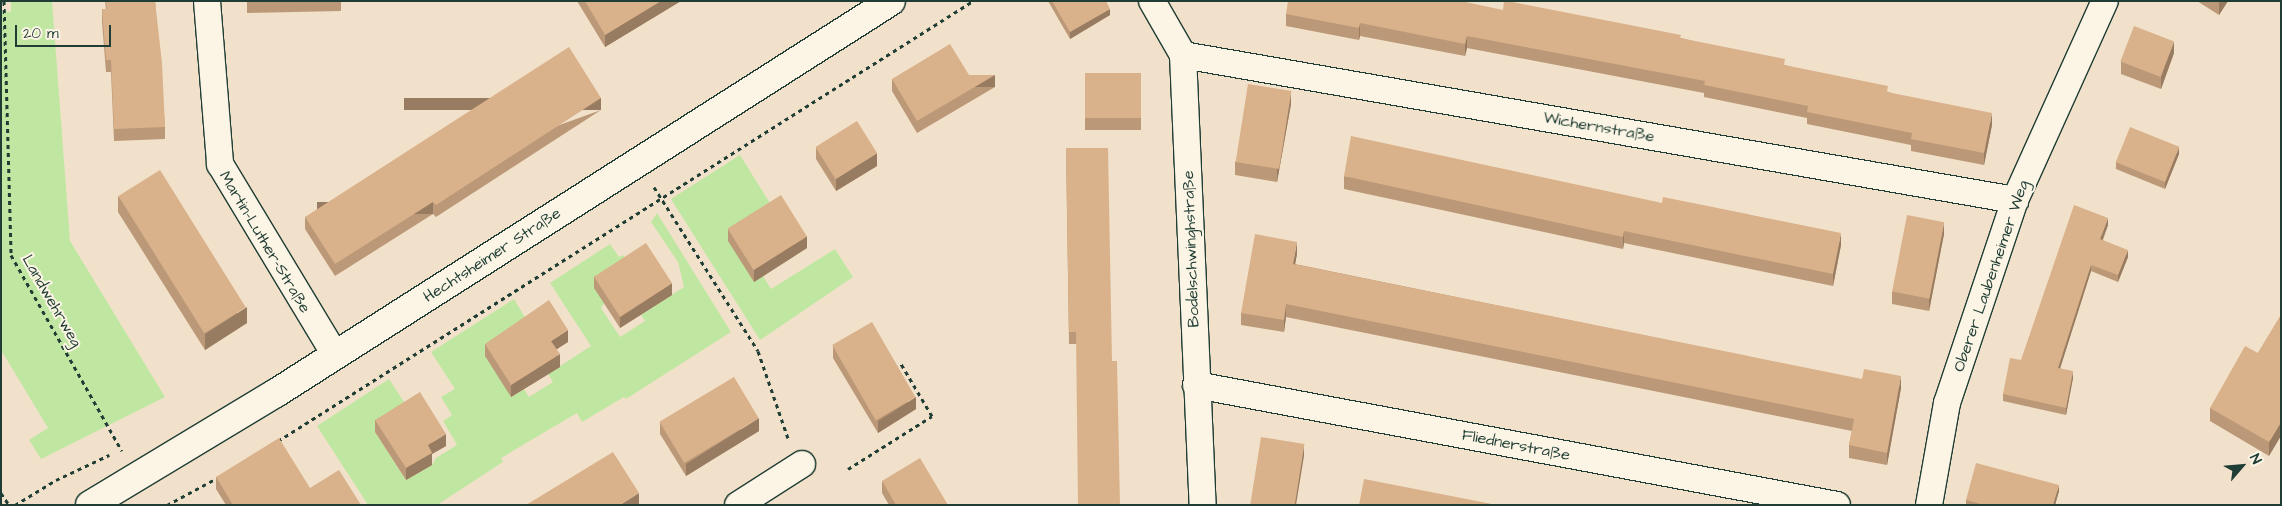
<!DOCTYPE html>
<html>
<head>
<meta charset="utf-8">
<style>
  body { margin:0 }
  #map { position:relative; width:2282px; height:506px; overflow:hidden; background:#f2e1ca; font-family:"Architects Daughter",sans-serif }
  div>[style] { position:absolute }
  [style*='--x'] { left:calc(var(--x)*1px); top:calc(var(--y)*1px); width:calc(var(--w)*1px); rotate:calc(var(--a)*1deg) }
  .green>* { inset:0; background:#c0e7a2 }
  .path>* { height:3px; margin-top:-1.5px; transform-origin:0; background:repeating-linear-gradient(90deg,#1f3d34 0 4px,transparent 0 8px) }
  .roads { filter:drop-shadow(1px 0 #1f3d34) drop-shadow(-1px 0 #1f3d34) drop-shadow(0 1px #1f3d34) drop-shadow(0 -1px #1f3d34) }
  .street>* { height:26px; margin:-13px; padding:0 13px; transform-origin:13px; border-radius:13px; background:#fcf5e5 }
  .secondary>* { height:28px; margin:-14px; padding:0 14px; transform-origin:14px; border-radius:14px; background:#fcf5e5 }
  .wall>* { inset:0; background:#bb9877; transform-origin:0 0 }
  .shaded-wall>* { inset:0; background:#987c61; transform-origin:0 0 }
  .building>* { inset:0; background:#d9b18a; transform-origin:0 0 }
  span { translate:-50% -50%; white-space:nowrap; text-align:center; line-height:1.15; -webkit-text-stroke:4px #fcf5e5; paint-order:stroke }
  .street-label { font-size:16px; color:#1f3d34 }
  .frame { position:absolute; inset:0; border:2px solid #1f3d34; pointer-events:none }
  .north { position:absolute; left:2217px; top:441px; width:50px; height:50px; -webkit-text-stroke:4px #fcf5e5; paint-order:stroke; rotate:63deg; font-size:14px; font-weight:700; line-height:20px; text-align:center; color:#1f3d34 }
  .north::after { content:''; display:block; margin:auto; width:18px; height:22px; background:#1f3d34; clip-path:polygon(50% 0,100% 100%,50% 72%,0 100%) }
  .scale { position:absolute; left:15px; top:25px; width:96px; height:22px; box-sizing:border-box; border:2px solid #1f3d34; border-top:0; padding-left:6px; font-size:15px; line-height:18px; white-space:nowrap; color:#1f3d34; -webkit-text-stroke:4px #fcf5e5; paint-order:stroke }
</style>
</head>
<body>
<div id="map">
  <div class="green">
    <div style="clip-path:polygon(11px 1px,52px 1px,70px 241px,165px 397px,41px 459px,29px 440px,48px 428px,1px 350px,1px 11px,11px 12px)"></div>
    <div style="clip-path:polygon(740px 155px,775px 211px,754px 282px,763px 276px,771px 289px,835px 249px,853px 277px,760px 340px,671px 199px)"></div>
    <div style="clip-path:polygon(657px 213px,731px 332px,626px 399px,624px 397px,582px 422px,577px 413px,501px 458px,503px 462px,437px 505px,368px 505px,317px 426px,389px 379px,410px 411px,375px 432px,406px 480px,432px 465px,436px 458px,457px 445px,443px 421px,452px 415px,441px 397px,455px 389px,431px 352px,514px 299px,529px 324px,511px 397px,524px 389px,529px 397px,553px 382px,548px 374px,591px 346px,550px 283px,610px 244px,619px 257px,623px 255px,629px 265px,601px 308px,620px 337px,645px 321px,641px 315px,684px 287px,678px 262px,651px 222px)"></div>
  </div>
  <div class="path">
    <div style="--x:4;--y:1;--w:254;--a:88.4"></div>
    <div style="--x:11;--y:255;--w:225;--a:60.5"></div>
    <div style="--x:654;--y:187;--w:194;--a:57.6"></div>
    <div style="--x:758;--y:351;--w:92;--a:71"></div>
    <div style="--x:278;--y:441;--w:823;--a:-32.34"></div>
    <div style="--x:848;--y:469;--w:99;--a:-32.2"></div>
    <div style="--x:932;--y:416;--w:63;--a:-120.7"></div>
    <div style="--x:1;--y:493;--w:14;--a:56"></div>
    <div style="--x:15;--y:505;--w:48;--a:-31.4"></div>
    <div style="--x:56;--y:480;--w:59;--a:-25.3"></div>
    <div style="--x:167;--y:505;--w:59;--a:-28.3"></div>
  </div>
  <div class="roads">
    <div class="street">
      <div style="--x:207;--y:1;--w:164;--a:85.4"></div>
      <div style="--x:220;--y:164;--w:224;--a:58.9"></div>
      <div style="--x:1152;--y:1;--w:62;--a:60.1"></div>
      <div style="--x:1183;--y:55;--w:450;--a:87.5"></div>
      <div style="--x:1183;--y:55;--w:845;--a:9.89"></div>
      <div style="--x:1196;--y:385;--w:652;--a:10.6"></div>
      <div style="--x:738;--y:505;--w:76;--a:-32.6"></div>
      <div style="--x:1929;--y:505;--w:104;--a:-80"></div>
      <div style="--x:1947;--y:403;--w:214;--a:-71.5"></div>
      <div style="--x:2015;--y:200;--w:218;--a:-65.7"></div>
    </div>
    <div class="secondary">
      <div style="--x:90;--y:505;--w:217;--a:-31.1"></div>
      <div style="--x:276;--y:393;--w:729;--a:-32.51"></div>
    </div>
  </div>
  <div class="wall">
    <div style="clip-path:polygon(105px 1px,155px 1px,165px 127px,165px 139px,114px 141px,111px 72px,106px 72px,102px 22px,102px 9px,106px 9px)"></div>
    <div style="clip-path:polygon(247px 1px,341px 1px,341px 11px,247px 13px)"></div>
    <div style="clip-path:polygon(577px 1px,681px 1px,605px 47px)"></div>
    <div style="clip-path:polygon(1048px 1px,1106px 1px,1110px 15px,1070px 39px)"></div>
    <div style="clip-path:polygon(2197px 1px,2228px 1px,2219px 15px)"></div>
    <div style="clip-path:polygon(1503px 10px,1681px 38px,1888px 92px,1992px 125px,1984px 165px,1911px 151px,1911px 145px,1807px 124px,1807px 118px,1704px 97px,1704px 93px,1467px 48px,1465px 56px,1360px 36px,1359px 40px,1286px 26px,1286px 14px)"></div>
    <div style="clip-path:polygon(2174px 53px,2161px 89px,2121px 74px,2121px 62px)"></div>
    <div style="left:1085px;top:73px;width:56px;height:57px"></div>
    <div style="clip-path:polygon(969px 75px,995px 87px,917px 133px,892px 91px,892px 79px)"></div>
    <div style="clip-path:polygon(1291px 104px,1277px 182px,1235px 175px,1235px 162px)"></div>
    <div style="clip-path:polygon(601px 110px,436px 217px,433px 214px,335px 276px,305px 229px,305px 217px)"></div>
    <div style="clip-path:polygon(816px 147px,877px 166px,836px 191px,816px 159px)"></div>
    <div style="clip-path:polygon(1066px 148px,1112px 361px,1076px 344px,1069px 344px)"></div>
    <div style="clip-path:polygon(2179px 154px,2165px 189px,2116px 169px,2116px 162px)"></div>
    <div style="clip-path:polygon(1344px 176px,1841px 245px,1833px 286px,1624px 243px,1623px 249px,1344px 189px)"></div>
    <div style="clip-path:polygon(118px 196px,247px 323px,205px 350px,118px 212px)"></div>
    <div style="clip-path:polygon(2108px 225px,2103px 240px,2128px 257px,2118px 282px,2091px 271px,2060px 368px,2073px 378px,2066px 415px,2003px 401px,2003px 394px,2021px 360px)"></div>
    <div style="clip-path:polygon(728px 229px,807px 248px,754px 282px,728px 241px)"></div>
    <div style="clip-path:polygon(1944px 234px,1929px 311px,1892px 304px,1892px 292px)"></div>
    <div style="clip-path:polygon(1297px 254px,1295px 264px,1901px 388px,1887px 465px,1849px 458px,1849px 445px,1852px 431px,1286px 317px,1284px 332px,1241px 325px,1241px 313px)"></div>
    <div style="clip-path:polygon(594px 276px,672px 295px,620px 328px,594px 288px)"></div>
    <div style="clip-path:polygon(2281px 315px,2269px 456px,2210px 421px,2210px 408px,2258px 353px)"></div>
    <div style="clip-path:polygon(568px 342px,556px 349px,560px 367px,511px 397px,485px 356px,485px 344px)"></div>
    <div style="clip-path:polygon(833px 346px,916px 409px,878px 433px,833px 358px)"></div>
    <div style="clip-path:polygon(375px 420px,446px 446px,432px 454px,432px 465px,406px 480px,375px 432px)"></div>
    <div style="clip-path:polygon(660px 422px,759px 431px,686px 476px,660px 434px)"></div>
    <div style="clip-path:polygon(216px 477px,310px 488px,361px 505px,226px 505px,216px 489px)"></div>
    <div style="clip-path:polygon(882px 481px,948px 505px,889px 505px,882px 493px)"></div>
    <div style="clip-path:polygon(2059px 491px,2055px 505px,1966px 505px,1966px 500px)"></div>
  </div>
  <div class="shaded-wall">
    <div style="clip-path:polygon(661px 1px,681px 1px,605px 47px,605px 35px)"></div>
    <div style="clip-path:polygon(2220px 1px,2228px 1px,2219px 15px,2219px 3px)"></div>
    <div style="clip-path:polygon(1110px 9px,1110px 15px,1070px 39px,1070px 32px)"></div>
    <div style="clip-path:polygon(1360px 23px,1360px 36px,1359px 40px,1359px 28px)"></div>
    <div style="clip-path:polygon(1467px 36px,1467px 48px,1465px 56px,1465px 44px)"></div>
    <div style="clip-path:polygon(2174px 41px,2174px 53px,2161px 89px,2161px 77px)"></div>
    <div style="left:995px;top:75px;width:12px;height:91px;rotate:90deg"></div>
    <div style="clip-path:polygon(1291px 91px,1291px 104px,1277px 182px,1277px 170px)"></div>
    <div style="left:601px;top:98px;width:12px;height:197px;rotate:90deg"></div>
    <div style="clip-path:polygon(1992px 113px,1992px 125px,1984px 165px,1984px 153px)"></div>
    <div style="clip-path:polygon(2179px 147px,2179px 154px,2165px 189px,2165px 183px)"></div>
    <div style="clip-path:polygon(877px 153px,877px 166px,836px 191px,836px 179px)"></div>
    <div style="left:433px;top:202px;width:12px;height:116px;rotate:90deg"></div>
    <div style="clip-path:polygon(2108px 218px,2108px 225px,2100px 246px,2100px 239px)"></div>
    <div style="clip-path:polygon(1944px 222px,1944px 234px,1929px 311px,1929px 299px)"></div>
    <div style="clip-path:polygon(1624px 231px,1624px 243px,1623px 249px,1623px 237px)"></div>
    <div style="clip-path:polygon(1841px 233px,1841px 245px,1833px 286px,1833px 274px)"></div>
    <div style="clip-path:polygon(807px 236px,807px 248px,754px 282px,754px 270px)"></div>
    <div style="clip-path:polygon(1297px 242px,1297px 254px,1293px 276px,1293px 264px)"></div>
    <div style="clip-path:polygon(2128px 250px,2128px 257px,2118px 282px,2118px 275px)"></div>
    <div style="clip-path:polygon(2091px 265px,2091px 271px,2058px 375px,2058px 368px)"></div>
    <div style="clip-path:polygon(672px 283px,672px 295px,620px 328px,620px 316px)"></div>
    <div style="clip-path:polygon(1286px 304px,1286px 317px,1284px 332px,1284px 320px)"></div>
    <div style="clip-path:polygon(247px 307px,247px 323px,205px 350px,205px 334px)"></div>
    <div style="clip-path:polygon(568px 330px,568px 342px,551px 353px,551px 341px)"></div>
    <div style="clip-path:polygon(560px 354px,560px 367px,511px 397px,511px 385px)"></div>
    <div style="clip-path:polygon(2073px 371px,2073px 378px,2066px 415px,2066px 408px)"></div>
    <div style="clip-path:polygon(1901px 376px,1901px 388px,1887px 465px,1887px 453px)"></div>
    <div style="clip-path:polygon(916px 397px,916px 409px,878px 433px,878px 421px)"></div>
    <div style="clip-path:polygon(759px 418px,759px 431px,686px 476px,686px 464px)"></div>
    <div style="clip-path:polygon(2281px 422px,2281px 436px,2269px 456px,2269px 442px)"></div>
    <div style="clip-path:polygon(446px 434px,446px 446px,432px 454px,432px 465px,406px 480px,406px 468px,428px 445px)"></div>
    <div style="clip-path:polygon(1304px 444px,1304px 456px,1296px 505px,1293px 505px)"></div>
    <div style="clip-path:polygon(2059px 485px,2059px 491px,2055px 505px,2053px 505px)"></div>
    <div style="clip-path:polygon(639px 493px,639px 505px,620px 505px)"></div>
  </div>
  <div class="building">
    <div style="clip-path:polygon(106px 1px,155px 1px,162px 63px,165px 127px,114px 129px,111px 60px,106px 60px,102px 9px,107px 9px)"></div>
    <div style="clip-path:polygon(585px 1px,661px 1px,605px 35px)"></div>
    <div style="clip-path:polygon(1052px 1px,1106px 1px,1110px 9px,1070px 32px)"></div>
    <div style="clip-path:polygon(1288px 1px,1461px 1px,1503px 10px,1504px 1px,1507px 1px,1681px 35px,1680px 38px,1785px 59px,1784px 65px,1888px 86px,1887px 92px,1992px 113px,1984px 153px,1911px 139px,1912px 133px,1807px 112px,1808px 106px,1704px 85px,1705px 81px,1467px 36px,1465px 44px,1360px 23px,1359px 28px,1286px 14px)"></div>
    <div style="left:2134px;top:26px;width:43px;height:38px;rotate:21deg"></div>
    <div style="clip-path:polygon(950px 44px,969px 75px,995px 75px,917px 121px,892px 79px)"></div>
    <div style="clip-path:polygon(569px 47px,601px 98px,436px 205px,433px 202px,335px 264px,305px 217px)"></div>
    <div style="left:1085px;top:73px;width:56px;height:45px"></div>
    <div style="left:1248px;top:84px;width:44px;height:79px;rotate:9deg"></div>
    <div style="left:857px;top:121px;width:38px;height:49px;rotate:58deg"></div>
    <div style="left:2130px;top:127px;width:53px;height:38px;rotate:22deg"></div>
    <div style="clip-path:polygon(1351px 136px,1662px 203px,1663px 197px,1841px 233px,1833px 274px,1624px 231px,1623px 237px,1344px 176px)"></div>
    <div style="clip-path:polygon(1066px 148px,1108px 148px,1112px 361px,1117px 361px,1120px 505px,1078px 505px,1076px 332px,1069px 332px)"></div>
    <div style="left:160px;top:170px;width:162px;height:49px;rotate:58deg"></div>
    <div style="left:781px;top:195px;width:49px;height:63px;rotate:58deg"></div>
    <div style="clip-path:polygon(2074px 205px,2108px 218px,2100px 239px,2128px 250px,2118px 275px,2091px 265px,2058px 368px,2073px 371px,2066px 408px,2003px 394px,2010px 358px,2021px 360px)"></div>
    <div style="left:1907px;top:215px;width:38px;height:78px;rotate:11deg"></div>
    <div style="clip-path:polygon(1255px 234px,1297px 242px,1293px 264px,1862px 379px,1864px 369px,1901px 376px,1887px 453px,1849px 445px,1854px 419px,1286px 304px,1284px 320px,1241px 313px)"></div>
    <div style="left:646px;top:243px;width:48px;height:62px;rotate:57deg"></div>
    <div style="clip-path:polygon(549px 300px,568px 330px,551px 341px,560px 354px,511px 385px,485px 344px)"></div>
    <div style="clip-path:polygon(2281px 315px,2281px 422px,2269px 442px,2210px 408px,2245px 346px,2258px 353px)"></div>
    <div style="left:872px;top:322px;width:87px;height:46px;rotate:60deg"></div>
    <div style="left:734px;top:377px;width:48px;height:87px;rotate:59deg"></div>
    <div style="clip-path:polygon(420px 392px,446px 434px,428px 445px,432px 453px,406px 468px,375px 420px)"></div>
    <div style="left:1261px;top:437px;width:44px;height:69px;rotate:9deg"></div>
    <div style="clip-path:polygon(279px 438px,310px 488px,339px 470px,361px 505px,233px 505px,216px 477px)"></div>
    <div style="clip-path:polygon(613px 452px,639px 493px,620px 505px,526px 505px)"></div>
    <div style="clip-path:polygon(920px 458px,948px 505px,896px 505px,882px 481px)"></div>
    <div style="clip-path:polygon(1976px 463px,2059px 485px,2053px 505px,1984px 505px,1966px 500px)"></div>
    <div style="clip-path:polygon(1364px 479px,1497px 505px,1359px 505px)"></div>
  </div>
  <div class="street-label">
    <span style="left:1599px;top:127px;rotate:10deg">Wichernstraße</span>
    <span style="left:265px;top:242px;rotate:59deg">Martin-Luther-Straße</span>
    <span style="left:1191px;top:249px;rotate:-92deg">Bodelschwinghstraße</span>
    <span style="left:492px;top:255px;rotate:-33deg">Hechtsheimer Straße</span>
    <span style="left:1991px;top:276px;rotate:-71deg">Oberer Laubenheimer Weg</span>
    <span style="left:52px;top:301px;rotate:60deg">Landwehrweg</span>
    <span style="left:1516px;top:445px;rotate:11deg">Fliednerstraße</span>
  </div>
  <div class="frame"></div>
  <div class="north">N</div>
  <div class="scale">20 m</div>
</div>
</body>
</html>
